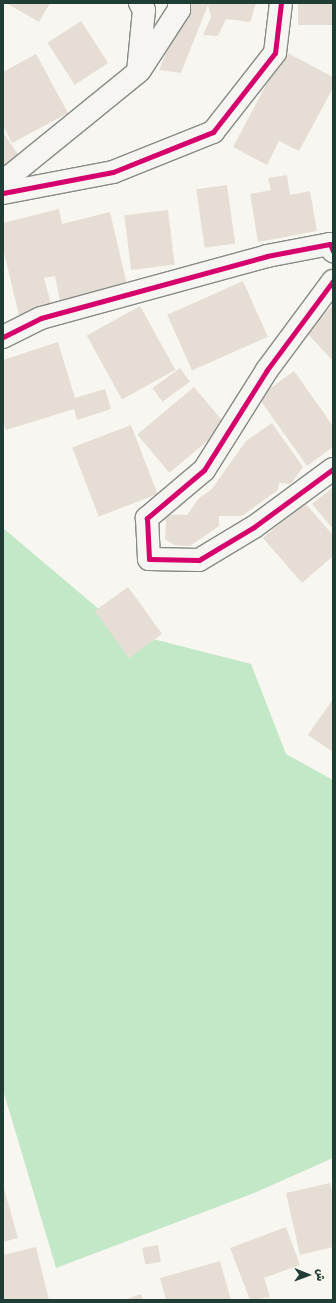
<!DOCTYPE html>
<html>
<head>
<meta charset="utf-8">
<style>
  body { margin:0 }
  #map { position:relative; width:336px; height:1303px; overflow:hidden; background:#f8f6f0; font-family:Pangolin,"Playpen Sans Arabic",sans-serif }
  div>[style] { position:absolute }
  [style*='--x'] { left:calc(var(--x)*1px); top:calc(var(--y)*1px); width:calc(var(--w)*1px); rotate:calc(var(--a)*1deg) }
  .green>* { inset:0; background:#c3e8c8 }
  .building>* { inset:0; background:#e6ded4; transform-origin:0 0 }
  .roads { filter:drop-shadow(1px 0 #868b86) drop-shadow(-1px 0 #868b86) drop-shadow(0 1px #868b86) drop-shadow(0 -1px #868b86) }
  .minor>* { height:22px; margin:-11px; padding:0 11px; transform-origin:11px; border-radius:11px; background:#f6f5f1 }
  .cycleway>* { height:5px; margin:-2.5px; padding:0 2.5px; transform-origin:2.5px; border-radius:2.5px; background:#d6006c }
  span { translate:-50% -50%; white-space:nowrap; text-align:center; line-height:1.15; -webkit-text-stroke:3.5px #fbf7ec; paint-order:stroke }
  .frame { position:absolute; inset:0; border:4px solid #1f3d34; pointer-events:none }
  .north { position:absolute; left:288px; top:1255px; width:40px; height:40px; -webkit-text-stroke:3px #fbf7ec; paint-order:stroke; rotate:91deg; font-size:11px; font-weight:700; line-height:16px; text-align:center; color:#1f3d34 }
  .north::after { content:''; display:block; margin:auto; width:14px; height:18px; background:#1f3d34; clip-path:polygon(50% 0,100% 100%,50% 72%,0 100%) }
</style>
</head>
<body>
<div id="map">
  <div class="green">
    <div style="clip-path:polygon(3px 528px,126px 632px,251px 664px,286px 754px,333px 780px,333px 1158px,254px 1193px,56px 1268px,3px 1090px)"></div>
  </div>
  <div class="building">
    <div style="clip-path:polygon(6px 3px,50px 3px,39px 22px)"></div>
    <div style="clip-path:polygon(187px 3px,256px 3px,250px 22px,226px 19px,218px 36px,203px 35px,211px 17px,208px 5px,181px 73px,159px 70px)"></div>
    <div style="left:298px;top:3px;width:35px;height:22px"></div>
    <div style="left:81px;top:21px;width:50px;height:40px;rotate:57deg"></div>
    <div style="clip-path:polygon(284px 51px,333px 77px,333px 88px,299px 151px,279px 141px,267px 165px,233px 147px)"></div>
    <div style="clip-path:polygon(36px 54px,68px 113px,12px 143px,3px 126px,3px 72px)"></div>
    <div style="clip-path:polygon(3px 132px,19px 156px,3px 167px)"></div>
    <div style="clip-path:polygon(287px 175px,290px 195px,310px 191px,317px 231px,258px 242px,250px 194px,271px 190px,268px 178px)"></div>
    <div style="left:227px;top:185px;width:59px;height:31px;rotate:82deg"></div>
    <div style="clip-path:polygon(59px 209px,62px 224px,110px 212px,128px 289px,61px 305px,55px 276px,44px 278px,53px 312px,20px 320px,3px 248px,3px 223px)"></div>
    <div style="left:168px;top:210px;width:55px;height:44px;rotate:83deg"></div>
    <div style="left:243px;top:281px;width:61px;height:83px;rotate:66deg"></div>
    <div style="clip-path:polygon(333px 305px,333px 361px,305px 331px)"></div>
    <div style="left:140px;top:306px;width:73px;height:61px;rotate:61deg"></div>
    <div style="clip-path:polygon(58px 342px,75px 398px,105px 389px,111px 409px,77px 420px,74px 409px,6px 430px,3px 421px,3px 360px)"></div>
    <div style="left:180px;top:368px;width:17px;height:34px;rotate:54deg"></div>
    <div style="clip-path:polygon(294px 371px,333px 426px,333px 447px,307px 466px,258px 397px)"></div>
    <div style="left:194px;top:387px;width:50px;height:74px;rotate:50deg"></div>
    <div style="clip-path:polygon(272px 423px,303px 467px,291px 484px,279px 483px,278px 490px,242px 516px,219px 516px,219px 526px,190px 546px,174px 545px,165px 539px,166px 521px,156px 514px,187px 515px,199px 498px,211px 490px,246px 441px)"></div>
    <div style="left:131px;top:425px;width:74px;height:63px;rotate:69deg"></div>
    <div style="clip-path:polygon(333px 487px,333px 529px,312px 504px)"></div>
    <div style="clip-path:polygon(304px 502px,333px 535px,333px 556px,302px 583px,263px 538px)"></div>
    <div style="left:128px;top:587px;width:58px;height:41px;rotate:54deg"></div>
    <div style="clip-path:polygon(333px 699px,333px 752px,308px 735px)"></div>
    <div style="clip-path:polygon(330px 1183px,333px 1195px,333px 1247px,300px 1255px,286px 1193px)"></div>
    <div style="clip-path:polygon(3px 1185px,18px 1238px,3px 1242px)"></div>
    <div style="clip-path:polygon(286px 1227px,300px 1265px,264px 1278px,270px 1297px,250px 1300px,230px 1248px)"></div>
    <div style="left:158px;top:1245px;width:17px;height:16px;rotate:80deg"></div>
    <div style="clip-path:polygon(36px 1247px,49px 1300px,3px 1300px,3px 1255px)"></div>
    <div style="clip-path:polygon(220px 1261px,231px 1300px,166px 1300px,160px 1278px)"></div>
    <div style="clip-path:polygon(141px 1294px,143px 1300px,124px 1300px)"></div>
  </div>
  <div class="roads">
    <div class="minor">
      <div style="--x:140;--y:70;--w:72;--a:-57"></div>
      <div style="--x:179;--y:10;--w:7;--a:-90"></div>
      <div style="--x:3;--y:184;--w:11;--a:-49"></div>
      <div style="--x:10;--y:176;--w:165;--a:-39.1"></div>
      <div style="--x:138;--y:72;--w:62;--a:-84.5"></div>
      <div style="--x:144;--y:10;--w:8;--a:-120"></div>
      <div style="--x:3;--y:193;--w:112;--a:-10.8"></div>
      <div style="--x:113;--y:172;--w:108;--a:-21.8"></div>
      <div style="--x:213;--y:132;--w:100;--a:-51.9"></div>
      <div style="--x:275;--y:53;--w:50;--a:-83.2"></div>
      <div style="--x:333;--y:281;--w:111;--a:126.6"></div>
      <div style="--x:267;--y:370;--w:118;--a:122.2"></div>
      <div style="--x:204;--y:470;--w:75;--a:139.9"></div>
      <div style="--x:147;--y:518;--w:41;--a:87.2"></div>
      <div style="--x:149;--y:559;--w:50;--a:1.1"></div>
      <div style="--x:199;--y:560;--w:64;--a:-31"></div>
      <div style="--x:254;--y:527;--w:98;--a:-36.3"></div>
      <div style="--x:3;--y:337;--w:42;--a:-26.6"></div>
      <div style="--x:41;--y:318;--w:234;--a:-15.3"></div>
      <div style="--x:267;--y:256;--w:64;--a:-10.8"></div>
      <div style="--x:330;--y:244;--w:8;--a:67"></div>
    </div>
  </div>
  <div class="cycleway">
    <div style="--x:3;--y:193;--w:112;--a:-10.8"></div>
    <div style="--x:113;--y:172;--w:108;--a:-21.8"></div>
    <div style="--x:213;--y:132;--w:100;--a:-51.9"></div>
    <div style="--x:275;--y:53;--w:50;--a:-83.2"></div>
    <div style="--x:333;--y:281;--w:111;--a:126.6"></div>
    <div style="--x:267;--y:370;--w:118;--a:122.2"></div>
    <div style="--x:204;--y:470;--w:75;--a:139.9"></div>
    <div style="--x:147;--y:518;--w:41;--a:87.2"></div>
    <div style="--x:149;--y:559;--w:50;--a:1.1"></div>
    <div style="--x:199;--y:560;--w:64;--a:-31"></div>
    <div style="--x:254;--y:527;--w:98;--a:-36.3"></div>
    <div style="--x:3;--y:337;--w:42;--a:-26.6"></div>
    <div style="--x:41;--y:318;--w:234;--a:-15.3"></div>
    <div style="--x:267;--y:256;--w:64;--a:-10.8"></div>
    <div style="--x:330;--y:244;--w:8;--a:67"></div>
  </div>
  <div class="frame"></div>
  <div class="north">ش</div>
</div>
</body>
</html>
